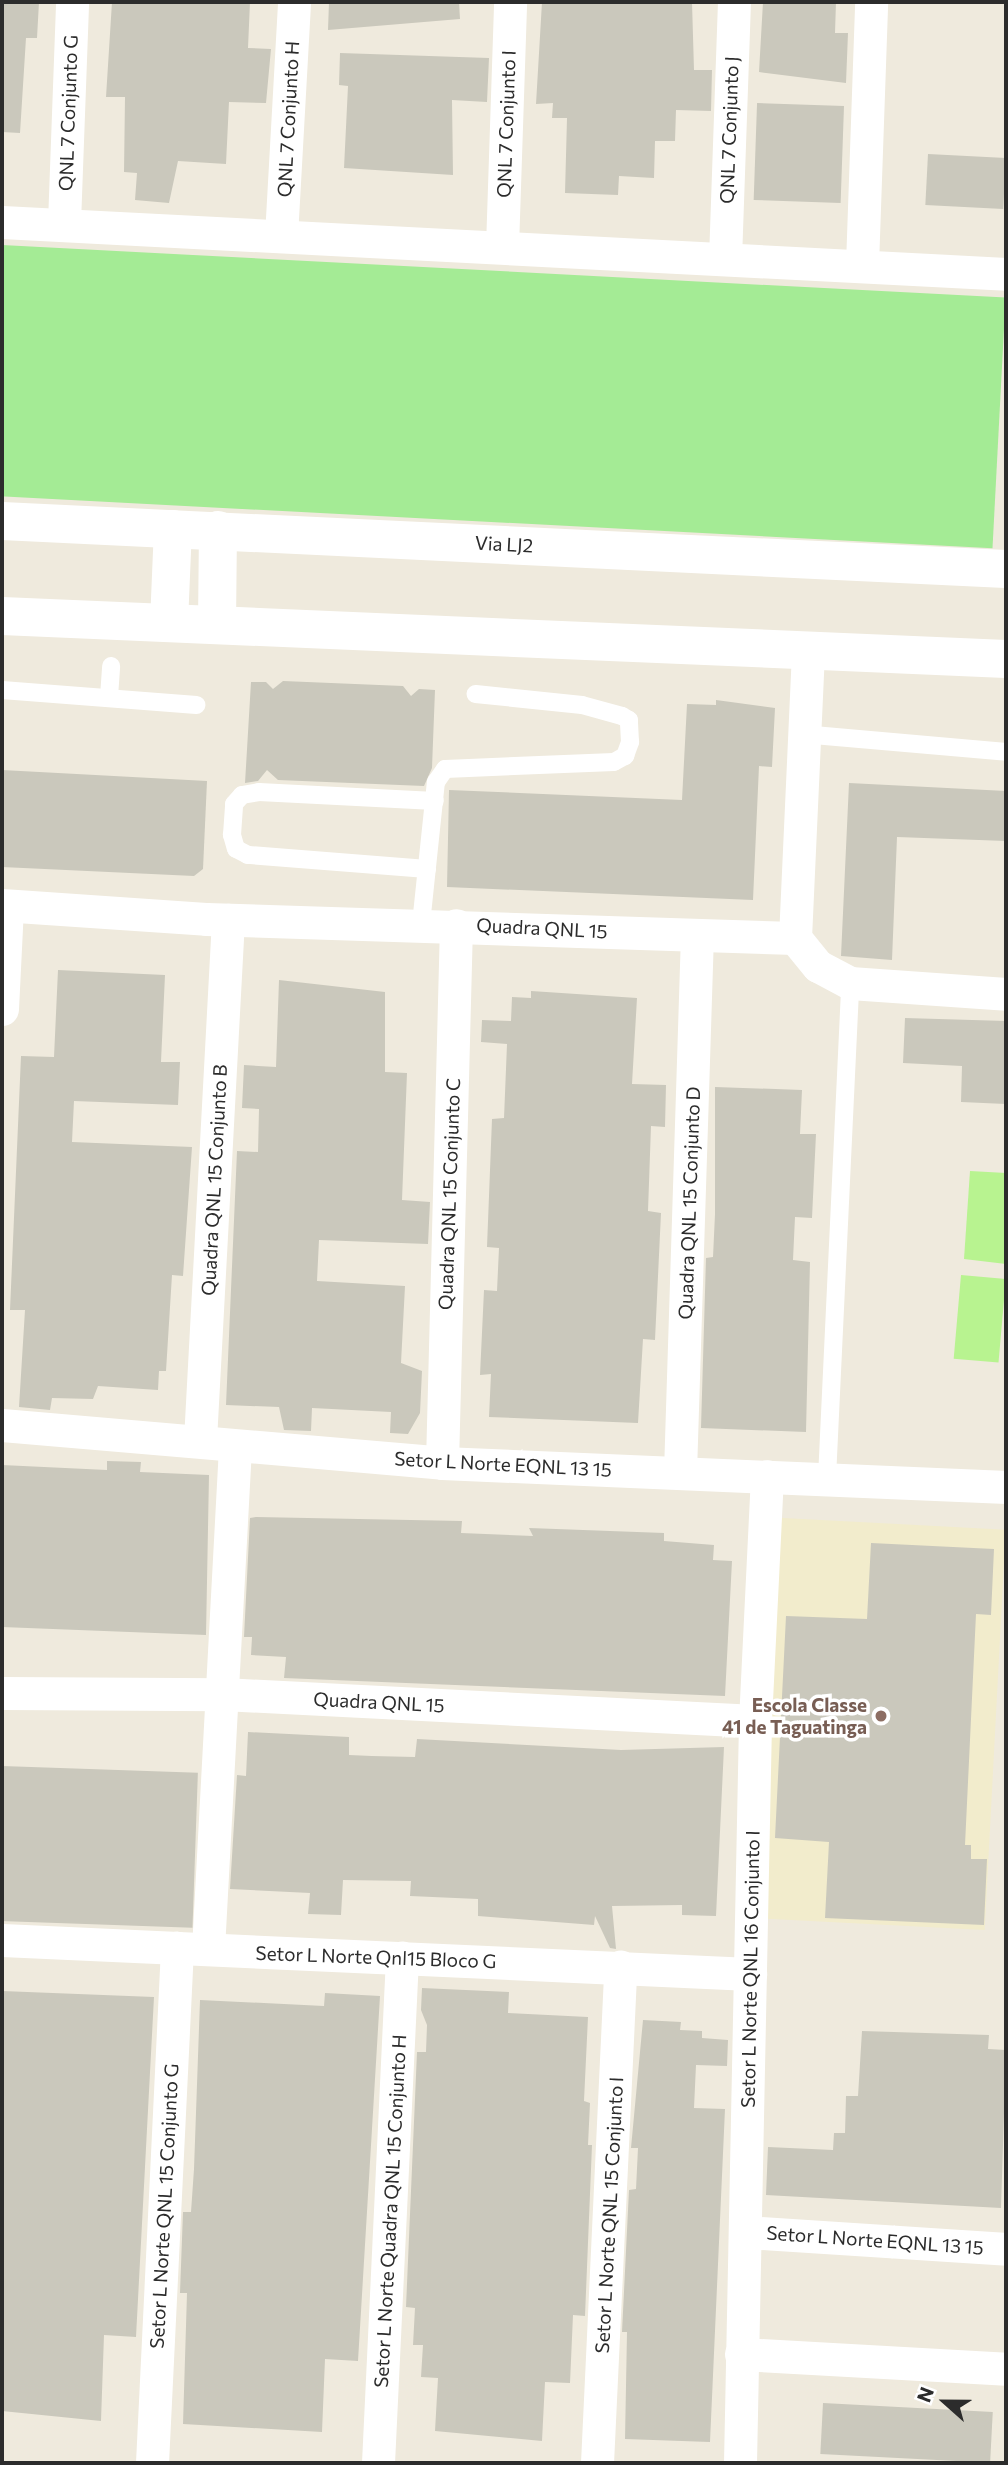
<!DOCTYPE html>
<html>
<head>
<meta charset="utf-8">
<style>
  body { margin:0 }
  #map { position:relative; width:1008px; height:2465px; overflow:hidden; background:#efeadd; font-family:Commissioner,sans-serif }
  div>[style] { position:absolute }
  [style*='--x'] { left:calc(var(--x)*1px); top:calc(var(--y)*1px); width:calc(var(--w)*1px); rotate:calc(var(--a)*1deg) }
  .education>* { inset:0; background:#f2eccc; transform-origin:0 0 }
  .green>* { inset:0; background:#a4eb95; transform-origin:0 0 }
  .pitch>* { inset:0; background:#b8f390; transform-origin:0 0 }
  .building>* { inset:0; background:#cac8bc; transform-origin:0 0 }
  .lane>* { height:18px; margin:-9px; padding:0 9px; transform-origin:9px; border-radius:9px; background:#fff }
  .street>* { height:33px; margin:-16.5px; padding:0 16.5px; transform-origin:16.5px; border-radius:16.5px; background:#fff }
  .secondary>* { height:38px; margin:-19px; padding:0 19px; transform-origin:19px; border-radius:19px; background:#fff }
  .dots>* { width:19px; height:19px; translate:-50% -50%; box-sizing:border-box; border:4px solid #fff; border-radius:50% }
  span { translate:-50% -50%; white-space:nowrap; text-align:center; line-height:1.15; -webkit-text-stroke:7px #fff; paint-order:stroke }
  .street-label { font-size:19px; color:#2c2c2c }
  .education-label { font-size:19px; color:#785e54; font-weight:700 }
  .right { translate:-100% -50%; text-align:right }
  .frame { position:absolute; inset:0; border:4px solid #2c2c2c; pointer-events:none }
  .north { position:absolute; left:910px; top:2367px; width:70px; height:70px; -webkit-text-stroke:5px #fff; paint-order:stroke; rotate:291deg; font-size:19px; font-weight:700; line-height:28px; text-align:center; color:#2c2c2c }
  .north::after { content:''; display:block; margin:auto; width:24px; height:32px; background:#2c2c2c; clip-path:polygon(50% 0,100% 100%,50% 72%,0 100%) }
</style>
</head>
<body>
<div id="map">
  <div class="education">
    <div style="left:764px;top:1517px;width:242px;height:401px;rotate:3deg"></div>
  </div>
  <div class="green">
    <div style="left:2px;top:245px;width:1005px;height:251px;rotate:3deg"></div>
  </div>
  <div class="pitch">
    <div style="clip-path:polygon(970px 1171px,1006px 1173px,1006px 1264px,964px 1259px)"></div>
    <div style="left:961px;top:1275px;width:45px;height:84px;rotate:5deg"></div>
  </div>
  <div class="building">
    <div style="clip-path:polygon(2px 2px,39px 2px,37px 38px,26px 38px,20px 133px,2px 132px)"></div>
    <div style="clip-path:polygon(112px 2px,250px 2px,248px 48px,271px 49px,266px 103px,229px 102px,226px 164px,178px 161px,169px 203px,135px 200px,137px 173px,124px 172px,125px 97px,106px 97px)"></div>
    <div style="clip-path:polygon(329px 2px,459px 2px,460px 19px,328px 30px)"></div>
    <div style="clip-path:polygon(542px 2px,692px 2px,694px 70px,712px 70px,711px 111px,676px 110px,675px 141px,655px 141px,654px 178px,619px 176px,618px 195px,565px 193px,567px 118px,552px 118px,553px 103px,536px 104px)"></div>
    <div style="clip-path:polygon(763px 2px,836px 2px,835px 33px,848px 33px,846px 83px,759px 72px)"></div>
    <div style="clip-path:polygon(340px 53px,489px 58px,487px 102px,452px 100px,453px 175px,344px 168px,348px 86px,339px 85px)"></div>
    <div style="left:844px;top:106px;width:97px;height:87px;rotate:92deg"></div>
    <div style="left:928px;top:154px;width:78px;height:51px;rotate:3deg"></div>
    <div style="clip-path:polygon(283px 681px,403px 686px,411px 696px,419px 689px,435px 690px,432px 768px,424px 786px,278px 780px,267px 770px,258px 781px,245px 783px,251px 682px,266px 682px,273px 689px)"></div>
    <div style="clip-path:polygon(716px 700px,775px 708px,772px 767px,759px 766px,753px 900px,447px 887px,449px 790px,682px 800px,687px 704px,716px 705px)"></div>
    <div style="clip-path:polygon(2px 770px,207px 781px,203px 869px,194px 876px,2px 867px)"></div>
    <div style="clip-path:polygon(849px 783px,1006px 791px,1006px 841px,897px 837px,892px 960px,841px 956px)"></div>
    <div style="clip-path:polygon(58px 970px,165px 975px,161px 1062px,180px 1062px,178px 1105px,74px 1101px,72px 1142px,192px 1147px,183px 1276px,172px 1275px,166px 1371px,159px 1371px,158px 1390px,98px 1386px,93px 1399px,52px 1398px,50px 1410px,19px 1407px,25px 1310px,10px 1310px,21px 1056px,54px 1057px)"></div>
    <div style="clip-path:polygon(279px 980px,385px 992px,385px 1072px,407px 1073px,402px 1200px,430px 1202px,428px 1244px,319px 1240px,317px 1281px,405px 1286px,401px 1363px,422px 1371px,420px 1413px,408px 1434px,390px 1433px,391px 1412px,312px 1408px,311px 1431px,284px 1430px,279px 1407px,226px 1405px,237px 1151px,258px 1152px,259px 1109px,242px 1108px,244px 1065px,276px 1067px)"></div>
    <div style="clip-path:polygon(531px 991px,637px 998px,632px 1084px,666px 1085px,665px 1127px,651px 1126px,648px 1211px,661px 1213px,659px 1255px,655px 1340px,643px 1339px,638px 1423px,489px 1417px,491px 1374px,480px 1375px,484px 1290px,497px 1291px,499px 1248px,487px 1247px,492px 1119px,504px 1118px,507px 1044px,481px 1042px,482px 1020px,511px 1021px,512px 997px,531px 998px)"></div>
    <div style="clip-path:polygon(905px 1018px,1006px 1021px,1006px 1104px,961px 1102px,962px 1066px,903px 1063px)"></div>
    <div style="clip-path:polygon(715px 1087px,802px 1090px,800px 1134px,816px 1134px,812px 1218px,795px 1217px,793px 1260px,810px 1262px,806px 1432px,701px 1428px,706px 1258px,713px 1257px,715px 1214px)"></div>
    <div style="clip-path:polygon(107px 1461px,141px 1462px,140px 1472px,209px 1475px,206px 1635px,2px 1627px,2px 1465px,107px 1470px)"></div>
    <div style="clip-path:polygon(256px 1517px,462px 1521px,461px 1533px,533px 1536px,529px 1528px,664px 1533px,664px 1541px,714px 1545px,713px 1560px,732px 1561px,725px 1696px,284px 1678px,286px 1657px,251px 1655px,252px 1637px,244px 1637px,250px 1518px)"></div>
    <div style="clip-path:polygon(871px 1543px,994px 1549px,991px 1615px,976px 1614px,965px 1845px,971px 1845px,971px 1859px,987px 1859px,984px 1925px,825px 1918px,829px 1842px,775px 1838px,786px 1616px,867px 1619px)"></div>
    <div style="clip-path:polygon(248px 1732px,349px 1737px,349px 1755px,372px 1756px,415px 1757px,417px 1739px,621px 1750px,724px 1747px,716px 1916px,682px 1915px,682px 1905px,612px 1906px,616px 1949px,610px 1948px,595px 1916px,594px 1925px,478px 1916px,478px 1899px,410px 1896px,411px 1881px,343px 1880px,341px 1915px,308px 1914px,310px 1893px,230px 1889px,237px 1775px,246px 1776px)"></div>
    <div style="left:2px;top:1766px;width:196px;height:155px;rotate:2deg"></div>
    <div style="clip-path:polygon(422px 1988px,509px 1992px,508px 2013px,588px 2017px,584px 2101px,590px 2103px,588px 2145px,592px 2145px,585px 2316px,573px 2315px,570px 2383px,545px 2382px,542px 2441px,435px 2431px,438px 2378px,421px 2377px,423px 2345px,413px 2345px,415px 2308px,406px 2307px,417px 2052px,426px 2052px,427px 2025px,421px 2010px)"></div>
    <div style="clip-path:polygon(2px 1991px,154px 1997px,136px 2337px,104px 2335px,101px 2421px,2px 2411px)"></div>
    <div style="clip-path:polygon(325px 1993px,380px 1996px,358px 2361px,325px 2359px,322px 2432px,183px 2424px,187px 2293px,180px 2293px,183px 2212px,191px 2212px,194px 2169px,200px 2000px,324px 2006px)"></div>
    <div style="clip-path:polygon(643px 2020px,681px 2022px,680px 2030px,702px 2031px,702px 2038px,728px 2040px,727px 2066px,696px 2065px,694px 2108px,725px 2109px,710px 2442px,625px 2439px,627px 2332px,622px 2332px,629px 2190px,636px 2189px,638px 2148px,631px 2148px)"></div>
    <div style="clip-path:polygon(862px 2031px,989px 2035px,988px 2049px,1006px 2050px,1001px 2208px,766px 2195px,768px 2147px,833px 2150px,834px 2133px,845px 2133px,846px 2096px,858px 2096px)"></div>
    <div style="left:823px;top:2403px;width:170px;height:51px;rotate:3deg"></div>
  </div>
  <div class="lane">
    <div style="--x:2;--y:690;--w:195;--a:4.4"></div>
    <div style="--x:109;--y:697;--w:31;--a:-86"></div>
    <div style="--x:802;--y:734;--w:205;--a:5"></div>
    <div style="--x:427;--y:869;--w:180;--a:-175.5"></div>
    <div style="--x:248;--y:855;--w:13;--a:-153"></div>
    <div style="--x:236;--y:849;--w:15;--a:-106"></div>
    <div style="--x:232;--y:835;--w:31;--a:-86"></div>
    <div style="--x:234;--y:804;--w:12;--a:-48"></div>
    <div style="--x:242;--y:795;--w:17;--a:-10"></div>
    <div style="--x:259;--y:792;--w:176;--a:2.9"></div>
    <div style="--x:421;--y:924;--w:143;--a:-84"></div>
    <div style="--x:436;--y:782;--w:16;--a:-55"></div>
    <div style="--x:445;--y:769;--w:169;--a:-2.4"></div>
    <div style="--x:614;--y:762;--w:13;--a:-29"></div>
    <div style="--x:625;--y:756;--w:15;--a:-70"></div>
    <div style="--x:630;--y:742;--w:22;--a:-93"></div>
    <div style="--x:629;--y:720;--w:8;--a:-150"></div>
    <div style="--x:622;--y:716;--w:41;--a:-164.6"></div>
    <div style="--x:582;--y:705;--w:107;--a:-174.1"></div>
    <div style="--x:827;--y:1478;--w:496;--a:-87.3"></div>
  </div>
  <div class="street">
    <div style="--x:2;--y:222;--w:1005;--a:2.96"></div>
    <div style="--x:64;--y:223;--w:221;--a:-87.9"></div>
    <div style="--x:281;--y:236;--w:234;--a:-86.8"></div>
    <div style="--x:502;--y:247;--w:245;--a:-88.1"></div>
    <div style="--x:725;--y:259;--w:257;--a:-88"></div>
    <div style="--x:862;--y:265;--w:263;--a:-88"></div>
    <div style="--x:2;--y:905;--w:204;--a:3.9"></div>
    <div style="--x:206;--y:919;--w:589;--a:1.85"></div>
    <div style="--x:795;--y:938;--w:288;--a:-87.4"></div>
    <div style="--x:795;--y:938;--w:36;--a:51"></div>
    <div style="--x:818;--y:966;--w:36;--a:28"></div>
    <div style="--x:850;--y:983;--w:156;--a:4"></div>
    <div style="--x:2;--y:1009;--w:103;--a:-87.2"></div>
    <div style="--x:2;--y:1425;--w:442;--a:4.9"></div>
    <div style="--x:442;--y:1463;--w:565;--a:2.44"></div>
    <div style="--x:200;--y:1440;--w:521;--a:-86.92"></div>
    <div style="--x:442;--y:1463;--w:538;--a:-88.51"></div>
    <div style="--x:680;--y:1472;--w:537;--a:-88.19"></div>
    <div style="--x:2;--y:1693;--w:221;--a:0.3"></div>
    <div style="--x:223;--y:1694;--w:533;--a:2.91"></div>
    <div style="--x:2;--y:1940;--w:749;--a:2.6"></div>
    <div style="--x:208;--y:1949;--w:503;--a:-86.92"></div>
    <div style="--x:745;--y:2232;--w:262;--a:3.7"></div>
    <div style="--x:741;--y:2354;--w:265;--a:3.2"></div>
    <div style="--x:152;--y:2463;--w:516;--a:-87.22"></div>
    <div style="--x:378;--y:2463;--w:506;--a:-87.28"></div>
    <div style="--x:597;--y:2463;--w:497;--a:-87.3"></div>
    <div style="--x:740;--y:2463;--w:742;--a:-88.84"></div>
    <div style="--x:755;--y:1721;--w:245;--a:-87.2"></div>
  </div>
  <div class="secondary">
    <div style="--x:2;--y:521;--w:1005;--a:2.74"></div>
    <div style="--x:2;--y:616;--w:1005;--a:2.45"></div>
    <div style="--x:169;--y:623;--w:94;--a:-87.6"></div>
    <div style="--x:217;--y:624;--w:94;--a:-89.4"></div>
  </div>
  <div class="dots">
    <div style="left:881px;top:1716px;background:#8d6e63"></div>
  </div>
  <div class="street-label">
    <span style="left:68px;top:113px;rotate:-88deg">QNL 7 Conjunto G</span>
    <span style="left:288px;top:119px;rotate:-87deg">QNL 7 Conjunto H</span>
    <span style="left:506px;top:124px;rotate:-88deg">QNL 7 Conjunto I</span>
    <span style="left:729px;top:130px;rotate:-88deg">QNL 7 Conjunto J</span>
    <span style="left:504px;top:544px;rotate:3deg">Via LJ2</span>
    <span style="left:542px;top:928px;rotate:3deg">Quadra QNL 15</span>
    <span style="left:214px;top:1180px;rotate:-87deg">Quadra QNL 15 Conjunto B</span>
    <span style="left:449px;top:1194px;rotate:-88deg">Quadra QNL 15 Conjunto C</span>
    <span style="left:689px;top:1203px;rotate:-88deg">Quadra QNL 15 Conjunto D</span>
    <span style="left:503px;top:1464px;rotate:3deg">Setor L Norte EQNL 13 15</span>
    <span style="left:379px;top:1702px;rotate:3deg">Quadra QNL 15</span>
    <span style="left:376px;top:1957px;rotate:2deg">Setor L Norte Qnl15 Bloco G</span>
    <span style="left:750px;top:1969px;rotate:-89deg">Setor L Norte QNL 16 Conjunto I</span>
    <span style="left:164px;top:2206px;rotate:-87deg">Setor L Norte QNL 15 Conjunto G</span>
    <span style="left:390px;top:2211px;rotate:-87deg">Setor L Norte Quadra QNL 15 Conjunto H</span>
    <span style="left:609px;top:2215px;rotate:-87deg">Setor L Norte QNL 15 Conjunto I</span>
    <span style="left:875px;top:2240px;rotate:4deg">Setor L Norte EQNL 13 15</span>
  </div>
  <div class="education-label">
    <span class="right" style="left:867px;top:1716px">Escola Classe<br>41 de Taguatinga</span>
  </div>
  <div class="frame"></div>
  <div class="north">N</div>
</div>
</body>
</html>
